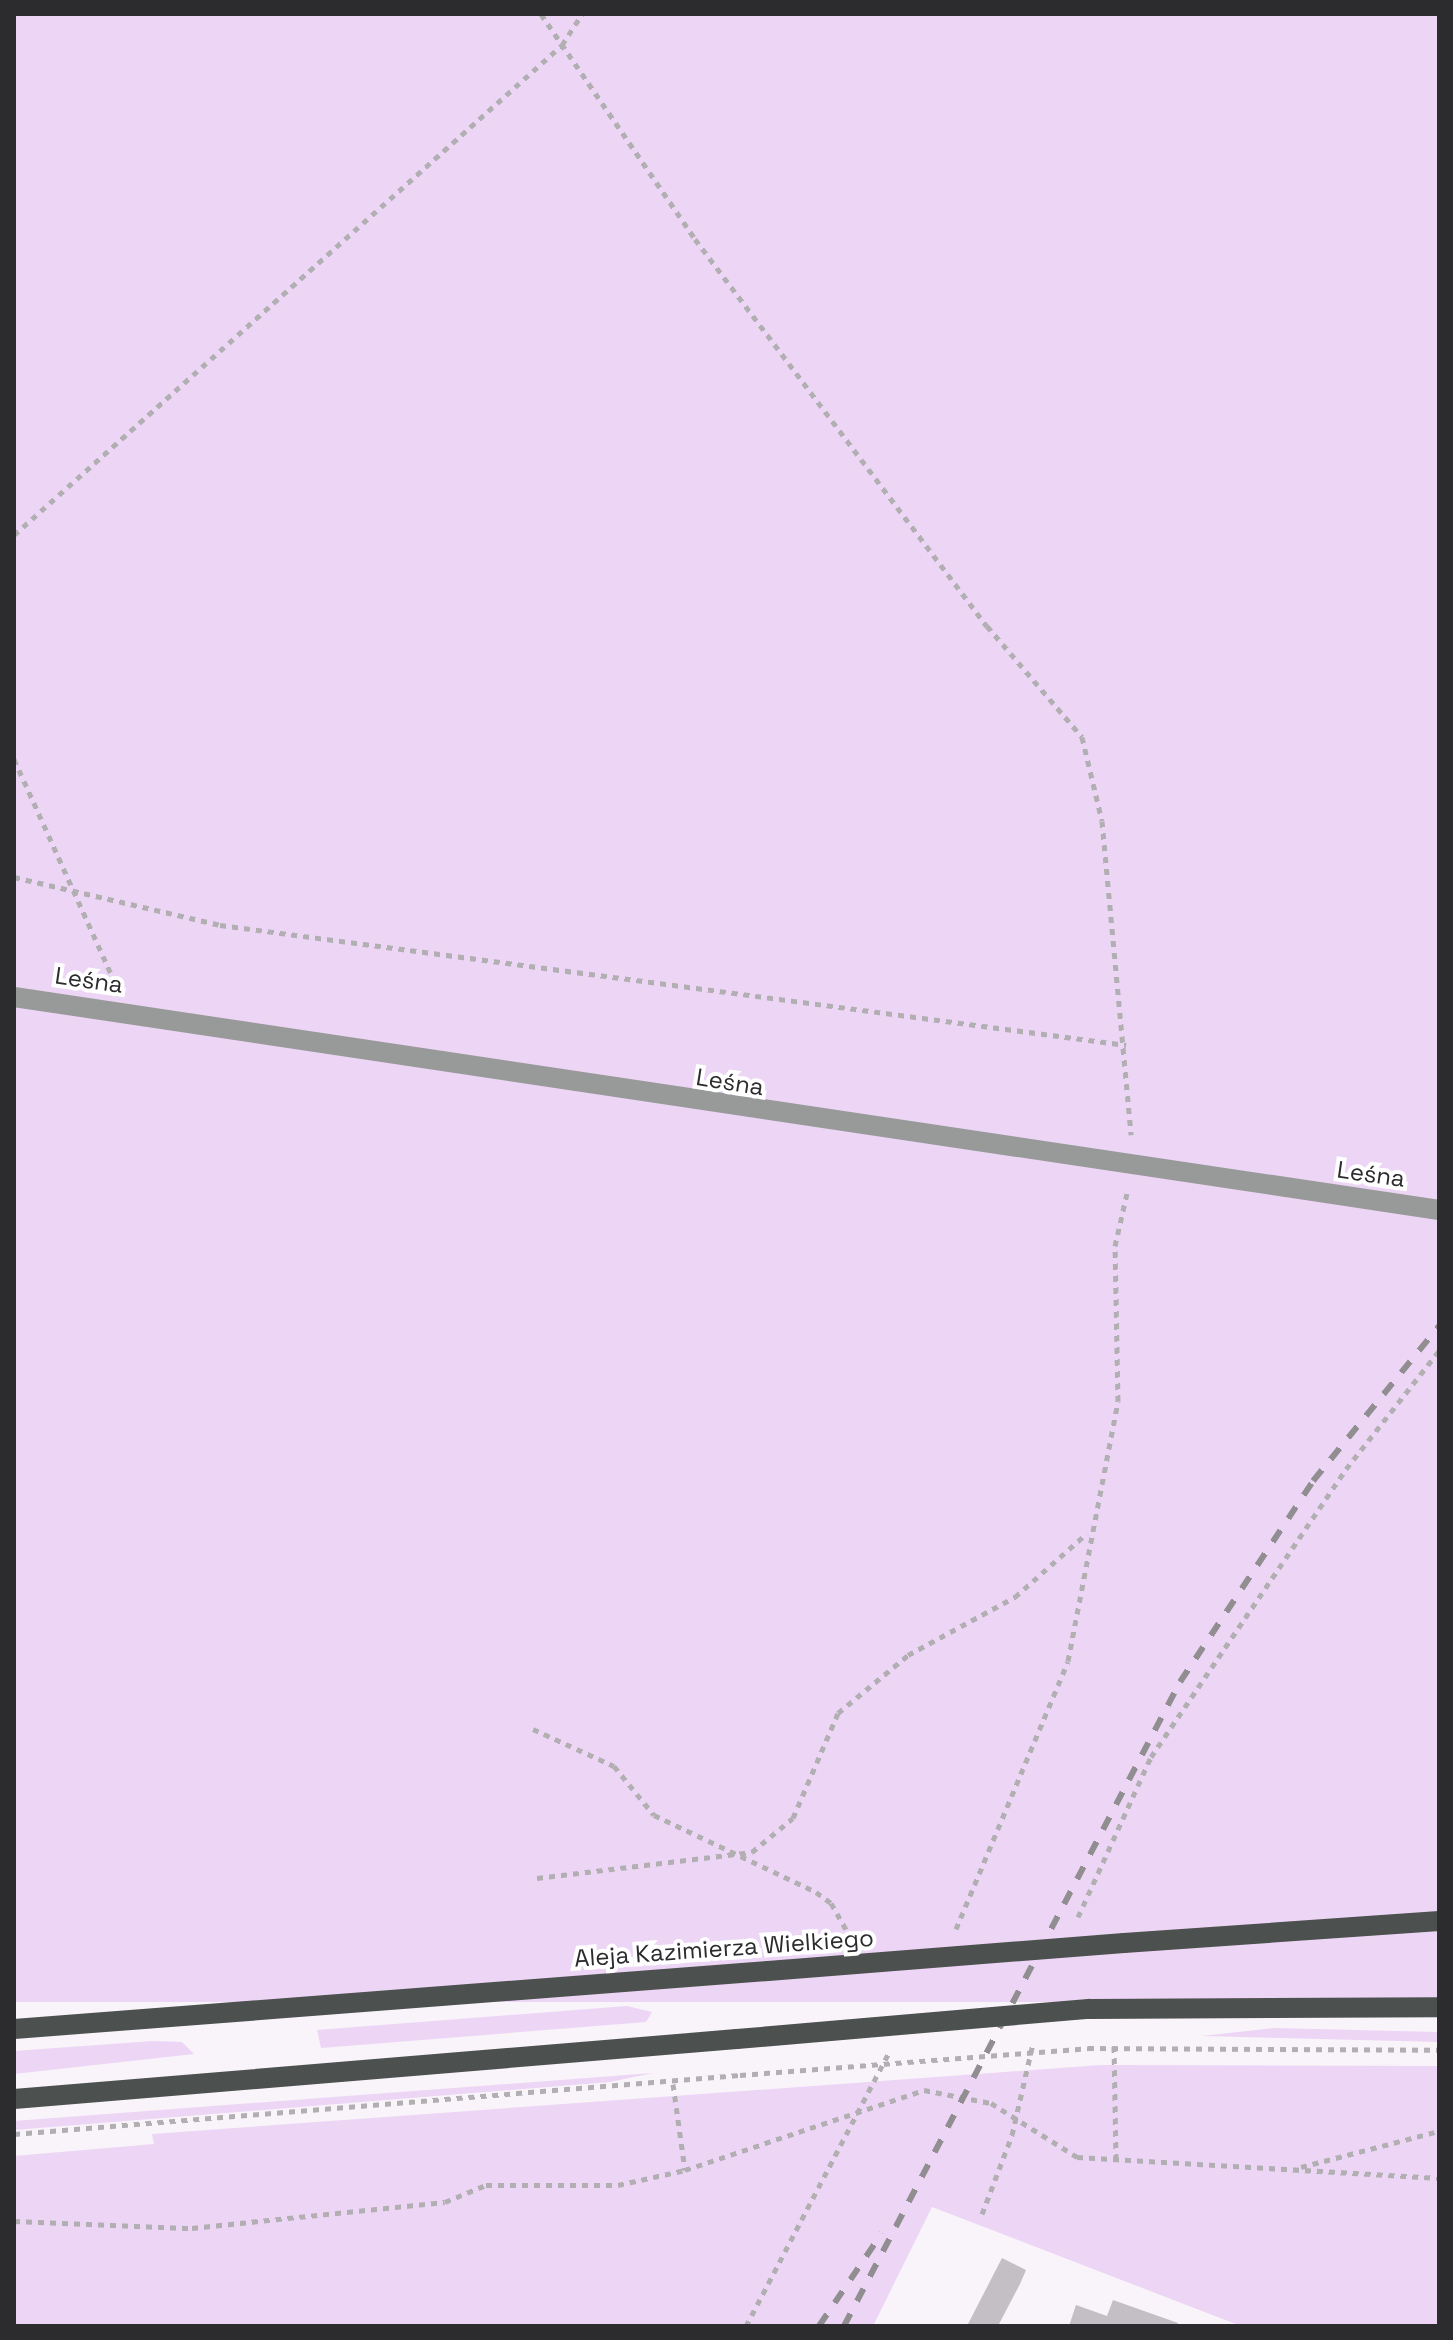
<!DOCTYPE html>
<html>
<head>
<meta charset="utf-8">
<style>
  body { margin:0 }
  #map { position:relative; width:1453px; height:2340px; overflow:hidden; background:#f8f4f9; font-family:"Space Grotesk",sans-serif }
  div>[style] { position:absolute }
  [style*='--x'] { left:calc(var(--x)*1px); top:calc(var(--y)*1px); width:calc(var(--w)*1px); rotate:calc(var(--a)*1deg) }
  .green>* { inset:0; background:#edd5f5; transform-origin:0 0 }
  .building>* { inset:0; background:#c3bfc4 }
  .path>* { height:5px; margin-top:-2.5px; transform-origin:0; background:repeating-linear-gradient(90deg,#b2afb3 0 6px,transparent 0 12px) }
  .minor>* { height:20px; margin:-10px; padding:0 10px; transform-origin:10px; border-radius:10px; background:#979a99 }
  .major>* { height:20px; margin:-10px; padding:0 10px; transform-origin:10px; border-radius:10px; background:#4c504e }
  .rail>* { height:6px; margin-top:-3px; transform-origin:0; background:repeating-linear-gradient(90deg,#918e92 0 14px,transparent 0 28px) }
  .path-bridge>* { height:5px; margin-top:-2.5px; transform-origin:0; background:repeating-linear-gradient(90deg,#b2afb3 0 6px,transparent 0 12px) }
  .major-bridge>* { height:20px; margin:-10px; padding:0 10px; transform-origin:10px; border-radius:10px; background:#4c504e }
  span { translate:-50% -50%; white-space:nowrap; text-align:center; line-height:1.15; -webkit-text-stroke:8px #fff; paint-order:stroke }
  .street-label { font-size:24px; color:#2c2b2d }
  .frame { position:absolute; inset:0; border:16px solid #2c2b2d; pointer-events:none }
</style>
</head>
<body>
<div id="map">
  <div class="green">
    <div style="left:14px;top:14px;width:1425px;height:1988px"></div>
    <div style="clip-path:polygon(1355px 1947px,1362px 1950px,1351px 1961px,1311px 1979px,1198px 1980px,1251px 1971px,1249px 1964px,1213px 1963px,1223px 1959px)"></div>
    <div style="clip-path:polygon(627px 2006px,652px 2012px,646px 2022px,321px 2048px,317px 2030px)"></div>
    <div style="clip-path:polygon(1274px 2028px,1439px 2032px,1439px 2042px,1202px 2036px)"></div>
    <div style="clip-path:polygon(153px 2041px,182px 2042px,194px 2054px,14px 2074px,14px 2051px)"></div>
    <div style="clip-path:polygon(1101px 2065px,1439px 2066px,1439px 2326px,1241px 2326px,932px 2207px,873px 2326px,14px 2326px,14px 2156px,154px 2144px,152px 2134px)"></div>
    <div style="clip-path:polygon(653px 2073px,610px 2082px,14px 2130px,14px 2121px)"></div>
  </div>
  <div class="building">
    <div style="clip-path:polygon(1002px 2258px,1026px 2270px,1020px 2284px,998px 2326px,967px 2326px)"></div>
    <div style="clip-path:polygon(1113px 2300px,1178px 2323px,1177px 2326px,1069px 2326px,1076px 2305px,1107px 2316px)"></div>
  </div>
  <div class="path">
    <div style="--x:541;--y:14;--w:273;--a:55.6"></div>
    <div style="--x:695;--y:239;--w:485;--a:53"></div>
    <div style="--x:987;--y:626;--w:146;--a:49.4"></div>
    <div style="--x:1082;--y:737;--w:86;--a:76.6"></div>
    <div style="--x:1102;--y:821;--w:315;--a:84.7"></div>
    <div style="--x:14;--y:535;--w:735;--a:-41.8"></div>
    <div style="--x:562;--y:45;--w:37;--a:-57"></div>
    <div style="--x:14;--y:759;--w:248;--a:65.7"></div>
    <div style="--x:14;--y:877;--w:212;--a:13.1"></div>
    <div style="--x:220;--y:925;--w:914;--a:7.54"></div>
    <div style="--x:533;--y:1729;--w:89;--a:24.6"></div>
    <div style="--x:614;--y:1766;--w:63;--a:50.8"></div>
    <div style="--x:654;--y:1815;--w:179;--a:25.4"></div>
    <div style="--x:816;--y:1892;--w:19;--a:36"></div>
    <div style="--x:831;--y:1903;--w:40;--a:60.3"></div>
    <div style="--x:537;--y:1878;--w:217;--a:-6.9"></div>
    <div style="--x:752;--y:1852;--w:53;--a:-39.7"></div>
    <div style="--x:793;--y:1818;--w:114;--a:-66.8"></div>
    <div style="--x:838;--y:1713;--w:91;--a:-39.6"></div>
    <div style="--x:908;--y:1655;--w:122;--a:-28.5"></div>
    <div style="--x:1015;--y:1597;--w:96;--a:-41.6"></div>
    <div style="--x:1078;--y:1917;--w:176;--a:-65.5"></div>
    <div style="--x:1151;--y:1757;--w:348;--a:-55.9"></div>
    <div style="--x:1346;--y:1469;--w:150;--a:-51.8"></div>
    <div style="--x:956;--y:1929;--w:290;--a:-67.3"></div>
    <div style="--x:1068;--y:1661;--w:265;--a:-79.1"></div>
    <div style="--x:1118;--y:1401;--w:155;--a:-91.1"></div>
    <div style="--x:1115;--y:1246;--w:54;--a:-77.2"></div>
    <div style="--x:1114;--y:2046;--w:114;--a:89"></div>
    <div style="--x:1088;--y:2048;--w:351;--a:0.3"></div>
    <div style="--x:673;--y:2084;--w:87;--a:82.1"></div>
    <div style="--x:14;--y:2134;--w:728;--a:-4.65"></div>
    <div style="--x:1301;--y:2167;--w:143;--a:-14.6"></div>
    <div style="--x:982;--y:2214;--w:85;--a:-69.2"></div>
    <div style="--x:1012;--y:2135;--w:94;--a:-77.1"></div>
    <div style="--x:14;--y:2221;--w:178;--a:2.3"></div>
    <div style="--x:192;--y:2228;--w:254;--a:-5.9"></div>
    <div style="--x:445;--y:2202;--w:44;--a:-22.5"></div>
    <div style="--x:486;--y:2185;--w:132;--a:0"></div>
    <div style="--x:618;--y:2185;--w:69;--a:-12.6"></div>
    <div style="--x:685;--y:2170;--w:252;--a:-18.5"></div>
    <div style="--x:924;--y:2090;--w:68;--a:11"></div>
    <div style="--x:991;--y:2103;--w:102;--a:32.1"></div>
    <div style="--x:1077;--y:2157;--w:363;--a:3.3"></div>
    <div style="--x:746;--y:2326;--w:307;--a:-62.4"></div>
  </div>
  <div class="minor">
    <div style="--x:14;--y:997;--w:1441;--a:8.5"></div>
  </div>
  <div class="major">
    <div style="--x:1124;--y:1943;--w:316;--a:-4"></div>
    <div style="--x:1089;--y:2009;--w:350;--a:-0.3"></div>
    <div style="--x:14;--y:2029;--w:756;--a:-4.4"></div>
    <div style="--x:14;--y:2099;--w:725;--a:-4.74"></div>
  </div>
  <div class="rail">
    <div style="--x:819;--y:2326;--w:112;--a:-55.9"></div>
    <div style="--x:844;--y:2326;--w:726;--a:-62.45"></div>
    <div style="--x:1180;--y:1682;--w:241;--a:-56.5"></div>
    <div style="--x:1313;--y:1481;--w:200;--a:-50.9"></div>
  </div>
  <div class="path-bridge">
    <div style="--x:740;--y:2075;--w:349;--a:-4.4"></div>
  </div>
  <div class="major-bridge">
    <div style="--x:768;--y:1971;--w:357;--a:-4.5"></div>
    <div style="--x:737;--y:2039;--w:353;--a:-4.9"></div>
  </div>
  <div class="street-label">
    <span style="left:89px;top:980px;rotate:8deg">Leśna</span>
    <span style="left:730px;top:1082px;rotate:9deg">Leśna</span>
    <span style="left:1371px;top:1174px;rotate:8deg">Leśna</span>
    <span style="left:724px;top:1948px;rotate:-4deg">Aleja Kazimierza Wielkiego</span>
  </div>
  <div class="frame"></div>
</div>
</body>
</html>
